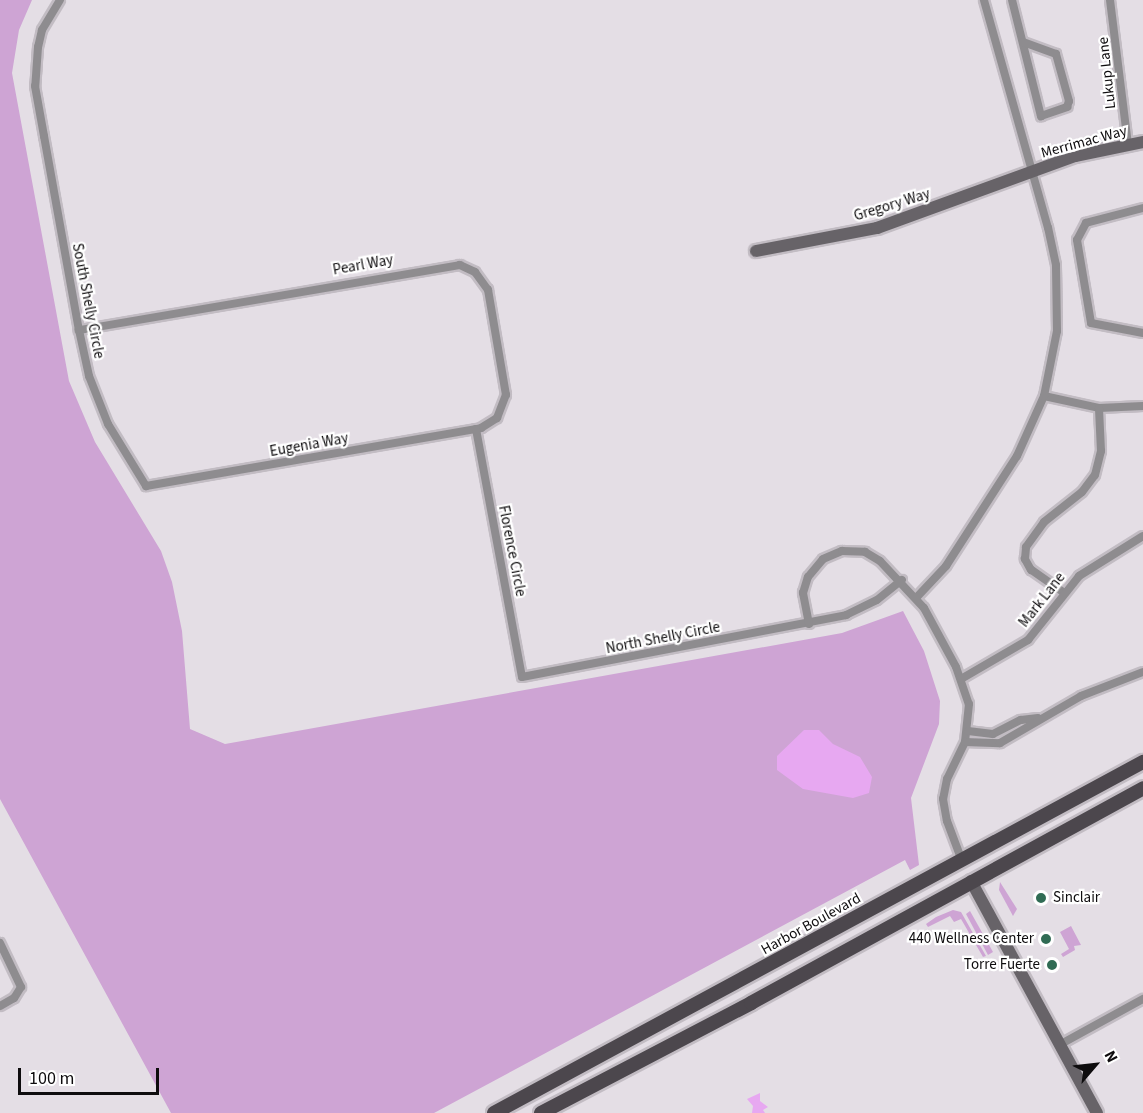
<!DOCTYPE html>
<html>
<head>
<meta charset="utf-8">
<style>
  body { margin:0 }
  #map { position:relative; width:1143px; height:1113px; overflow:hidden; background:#e4dee5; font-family:"Source Sans 3",sans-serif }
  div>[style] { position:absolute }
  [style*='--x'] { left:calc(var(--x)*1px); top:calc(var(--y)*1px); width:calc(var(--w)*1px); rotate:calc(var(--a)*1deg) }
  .green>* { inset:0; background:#cea4d4 }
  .water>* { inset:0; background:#e7a8f1 }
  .roads { filter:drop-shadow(2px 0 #c2bcc3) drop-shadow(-2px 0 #c2bcc3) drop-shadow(0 2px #c2bcc3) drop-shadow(0 -2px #c2bcc3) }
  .street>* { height:8px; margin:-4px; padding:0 4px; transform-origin:4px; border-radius:4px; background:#8e8c8f }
  .secondary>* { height:12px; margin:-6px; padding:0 6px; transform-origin:6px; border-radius:6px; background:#676368 }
  .primary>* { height:14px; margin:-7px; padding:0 7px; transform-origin:7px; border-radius:7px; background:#4c474d }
  .dots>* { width:16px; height:16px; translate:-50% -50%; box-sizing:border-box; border:3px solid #fff; border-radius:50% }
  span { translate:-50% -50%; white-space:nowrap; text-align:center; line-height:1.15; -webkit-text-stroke:4.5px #fff; paint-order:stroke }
  .street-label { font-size:15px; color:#0e0c0e }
  .poi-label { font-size:15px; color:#0e0c0e }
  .left { translate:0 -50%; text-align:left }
  .right { translate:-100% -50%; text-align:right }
  .north { position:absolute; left:1065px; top:1035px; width:60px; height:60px; -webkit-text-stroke:4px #fff; paint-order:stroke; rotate:62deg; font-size:16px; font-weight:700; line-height:24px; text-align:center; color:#0e0c0e }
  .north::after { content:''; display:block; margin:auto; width:21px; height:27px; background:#0e0c0e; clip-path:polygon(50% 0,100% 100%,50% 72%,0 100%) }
  .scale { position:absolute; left:18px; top:1068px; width:141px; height:27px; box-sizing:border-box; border:3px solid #0e0c0e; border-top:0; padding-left:8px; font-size:18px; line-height:21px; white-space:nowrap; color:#0e0c0e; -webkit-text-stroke:4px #fff; paint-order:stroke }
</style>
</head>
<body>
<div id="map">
  <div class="green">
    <div style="clip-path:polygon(0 0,32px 0,19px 30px,12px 73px,69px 381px,95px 442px,161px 551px,172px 582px,182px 631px,190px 729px,225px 744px,842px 633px,903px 611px,924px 651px,940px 701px,939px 724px,911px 798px,919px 865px,910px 870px,905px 860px,434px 1113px,171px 1113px,0 799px)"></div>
    <div style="clip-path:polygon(1000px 882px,1017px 909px,1013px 916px,999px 890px)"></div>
    <div style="clip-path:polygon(953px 910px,961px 912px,986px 956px,983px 957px,961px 919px,954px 922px,950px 916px,928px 927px,926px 924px,936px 917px)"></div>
    <div style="clip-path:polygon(970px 911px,993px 952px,988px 955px,966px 914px)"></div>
    <div style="clip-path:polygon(1071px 926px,1081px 945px,1074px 946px,1075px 950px,1063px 957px,1061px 954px,1069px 949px,1060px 932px)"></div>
  </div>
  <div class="water">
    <div style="clip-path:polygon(804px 730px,819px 730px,833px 744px,860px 757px,872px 777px,869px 793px,853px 798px,803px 789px,777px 770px,777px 756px)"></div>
    <div style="clip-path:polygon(760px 1093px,760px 1101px,768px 1107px,763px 1110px,765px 1113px,752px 1113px,753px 1106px,747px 1099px)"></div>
  </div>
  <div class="roads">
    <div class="street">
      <div style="--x:60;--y:0;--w:35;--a:121"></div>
      <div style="--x:42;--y:30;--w:17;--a:103"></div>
      <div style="--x:38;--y:47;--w:39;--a:94"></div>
      <div style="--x:35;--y:86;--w:51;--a:79.8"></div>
      <div style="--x:44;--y:136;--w:197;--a:79.8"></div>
      <div style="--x:79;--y:330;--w:47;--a:77.7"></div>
      <div style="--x:89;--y:376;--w:52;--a:68.4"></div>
      <div style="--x:108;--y:424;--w:73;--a:58.5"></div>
      <div style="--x:146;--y:486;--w:340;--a:-9.8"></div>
      <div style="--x:481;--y:428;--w:19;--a:-32"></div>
      <div style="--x:497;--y:418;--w:25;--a:-69"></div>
      <div style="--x:506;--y:395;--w:107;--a:-99.7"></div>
      <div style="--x:488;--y:290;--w:22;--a:-126"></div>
      <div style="--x:475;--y:272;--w:17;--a:-155"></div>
      <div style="--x:460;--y:265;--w:387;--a:170.3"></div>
      <div style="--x:1012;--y:0;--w:120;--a:76"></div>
      <div style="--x:1041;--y:116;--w:28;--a:-19"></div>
      <div style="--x:1067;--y:107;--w:6;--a:-72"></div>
      <div style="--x:1069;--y:101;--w:49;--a:-105.5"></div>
      <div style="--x:1056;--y:54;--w:35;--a:-160"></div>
      <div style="--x:1110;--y:0;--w:145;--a:82.9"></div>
      <div style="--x:1143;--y:208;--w:59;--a:165.3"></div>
      <div style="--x:1086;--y:223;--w:19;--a:118"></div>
      <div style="--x:1077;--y:240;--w:84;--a:80.4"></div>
      <div style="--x:1091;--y:323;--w:53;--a:10.9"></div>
      <div style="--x:1044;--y:396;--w:56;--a:12.3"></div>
      <div style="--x:1099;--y:408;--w:44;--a:-2.6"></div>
      <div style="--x:476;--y:429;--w:252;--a:79.5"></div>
      <div style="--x:522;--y:677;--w:330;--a:-10.8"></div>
      <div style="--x:846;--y:615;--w:34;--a:-26"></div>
      <div style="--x:877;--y:600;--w:32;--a:-39"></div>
      <div style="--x:1063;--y:592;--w:39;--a:-145"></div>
      <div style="--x:1031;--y:570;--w:13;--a:-119"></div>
      <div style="--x:1025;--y:559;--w:12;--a:-85"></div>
      <div style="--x:1026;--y:547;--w:31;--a:-54"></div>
      <div style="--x:1044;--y:522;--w:48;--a:-38.3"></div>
      <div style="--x:1082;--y:492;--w:21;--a:-53"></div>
      <div style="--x:1095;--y:475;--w:25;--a:-76"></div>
      <div style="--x:1101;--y:451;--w:43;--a:-92.7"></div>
      <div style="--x:916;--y:598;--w:44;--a:-46.8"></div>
      <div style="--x:946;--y:566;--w:131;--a:-57.2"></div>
      <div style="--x:1017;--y:456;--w:66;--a:-65.8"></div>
      <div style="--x:1044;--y:396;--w:66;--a:-78.7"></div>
      <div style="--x:1057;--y:331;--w:66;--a:-90.9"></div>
      <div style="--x:1056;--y:265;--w:38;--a:-102"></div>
      <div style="--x:1048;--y:228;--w:237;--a:-105.7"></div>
      <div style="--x:809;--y:624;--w:32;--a:-101"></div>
      <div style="--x:803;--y:593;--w:17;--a:-73"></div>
      <div style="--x:808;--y:577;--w:23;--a:-50"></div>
      <div style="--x:823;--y:559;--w:21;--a:-23"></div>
      <div style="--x:842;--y:551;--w:23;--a:2"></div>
      <div style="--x:865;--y:552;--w:17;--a:31"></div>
      <div style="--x:880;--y:561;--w:64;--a:46.9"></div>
      <div style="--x:924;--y:608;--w:67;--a:61.5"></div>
      <div style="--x:956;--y:667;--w:39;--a:71"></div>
      <div style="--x:969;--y:704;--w:38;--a:96"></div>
      <div style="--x:965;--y:742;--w:41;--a:115.9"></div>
      <div style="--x:947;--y:779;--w:20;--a:101"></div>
      <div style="--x:943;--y:799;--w:22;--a:80"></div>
      <div style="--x:947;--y:821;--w:43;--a:69.4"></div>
      <div style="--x:961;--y:679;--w:78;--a:-30.2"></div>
      <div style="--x:1028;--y:640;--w:82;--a:-51.4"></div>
      <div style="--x:1079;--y:576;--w:75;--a:-32"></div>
      <div style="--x:968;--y:731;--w:25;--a:7"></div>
      <div style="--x:993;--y:734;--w:31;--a:-27"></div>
      <div style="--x:1021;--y:720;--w:17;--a:-7"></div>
      <div style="--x:965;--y:742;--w:35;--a:2"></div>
      <div style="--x:1000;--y:743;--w:94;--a:-30.1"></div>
      <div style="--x:1081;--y:696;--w:66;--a:-21.2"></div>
      <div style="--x:0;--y:943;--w:49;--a:64.5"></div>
      <div style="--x:21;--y:987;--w:13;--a:122"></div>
      <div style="--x:14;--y:998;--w:16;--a:150"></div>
      <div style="--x:1061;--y:1044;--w:94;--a:-28.8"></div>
    </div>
    <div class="secondary">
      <div style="--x:756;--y:251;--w:123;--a:-10.8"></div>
      <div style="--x:877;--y:228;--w:211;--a:-20"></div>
      <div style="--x:1075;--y:156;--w:69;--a:-11.6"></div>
      <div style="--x:971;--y:881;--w:264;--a:61.5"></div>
    </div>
    <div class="primary">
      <div style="--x:494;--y:1113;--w:738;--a:-28.41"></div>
      <div style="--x:541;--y:1113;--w:237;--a:-27.6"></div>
      <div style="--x:751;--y:1003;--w:447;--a:-28.7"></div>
    </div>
  </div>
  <div class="dots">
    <div style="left:1041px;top:898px;background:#306b54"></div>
    <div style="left:1046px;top:939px;background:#306b54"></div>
    <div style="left:1052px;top:965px;background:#306b54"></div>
  </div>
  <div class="street-label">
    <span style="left:1107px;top:73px;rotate:-96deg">Lukup Lane</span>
    <span style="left:1084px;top:142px;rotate:-15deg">Merrimac Way</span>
    <span style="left:892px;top:205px;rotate:-17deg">Gregory Way</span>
    <span style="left:363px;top:265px;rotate:-10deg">Pearl Way</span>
    <span style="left:88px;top:301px;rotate:79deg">South Shelly Circle</span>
    <span style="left:309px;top:445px;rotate:-10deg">Eugenia Way</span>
    <span style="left:512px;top:551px;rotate:79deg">Florence Circle</span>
    <span style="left:1042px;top:600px;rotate:-52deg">Mark Lane</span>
    <span style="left:663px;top:638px;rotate:-11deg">North Shelly Circle</span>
    <span style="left:811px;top:924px;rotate:-29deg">Harbor Boulevard</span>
  </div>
  <div class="poi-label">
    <span class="left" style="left:1053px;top:898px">Sinclair</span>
    <span class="right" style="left:1034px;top:939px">440 Wellness Center</span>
    <span class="right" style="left:1040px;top:965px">Torre Fuerte</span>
  </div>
  <div class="north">N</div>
  <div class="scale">100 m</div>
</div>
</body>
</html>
